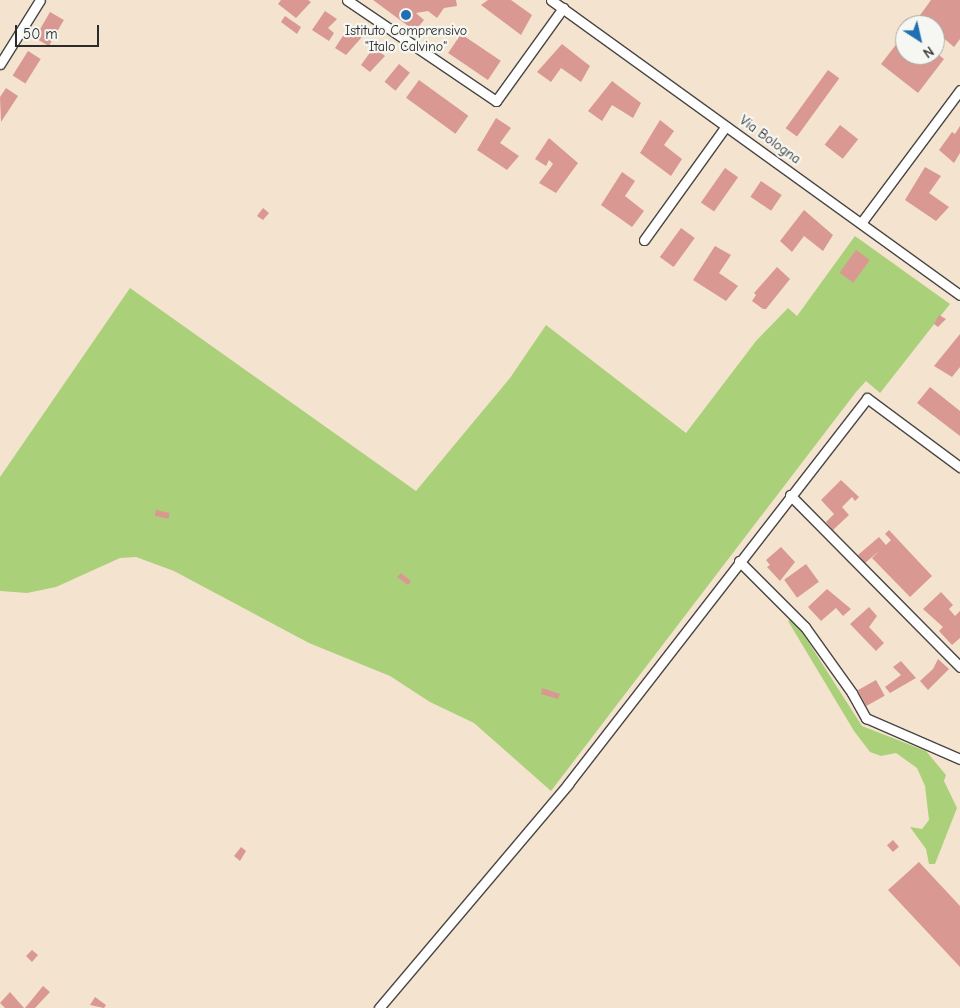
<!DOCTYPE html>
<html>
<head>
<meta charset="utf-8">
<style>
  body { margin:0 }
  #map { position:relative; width:960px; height:1008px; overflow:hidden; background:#f4e4cf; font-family:"Comic Neue",sans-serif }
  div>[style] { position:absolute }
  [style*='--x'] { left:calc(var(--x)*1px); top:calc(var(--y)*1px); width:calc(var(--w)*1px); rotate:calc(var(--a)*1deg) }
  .green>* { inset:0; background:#abd07a }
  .building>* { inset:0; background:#d99891; transform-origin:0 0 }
  .roads { filter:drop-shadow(1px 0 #494744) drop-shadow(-1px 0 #494744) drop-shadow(0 1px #494744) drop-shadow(0 -1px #494744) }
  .minor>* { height:9px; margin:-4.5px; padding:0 4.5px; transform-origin:4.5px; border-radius:4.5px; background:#fff }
  .dots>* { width:14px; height:14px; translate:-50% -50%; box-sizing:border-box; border:2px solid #f6f6f2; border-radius:50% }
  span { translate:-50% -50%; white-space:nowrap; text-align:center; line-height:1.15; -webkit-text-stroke:4.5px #f6f6f2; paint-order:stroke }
  .poi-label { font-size:14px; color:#2b2b2b }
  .street-label { font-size:14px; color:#2b2b2b }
  .north { position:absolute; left:895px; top:15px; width:50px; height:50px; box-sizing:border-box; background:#f6f6f2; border:1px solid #a5a5a2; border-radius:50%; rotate:145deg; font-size:14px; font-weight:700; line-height:20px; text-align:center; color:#2b2b2b }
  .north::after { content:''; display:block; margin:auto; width:18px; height:22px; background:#1f6fb2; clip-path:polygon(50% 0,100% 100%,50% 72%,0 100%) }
  .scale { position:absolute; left:15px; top:25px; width:84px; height:22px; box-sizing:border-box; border:2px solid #2b2b2b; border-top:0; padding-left:6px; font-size:15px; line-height:18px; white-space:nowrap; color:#2b2b2b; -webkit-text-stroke:4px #f6f6f2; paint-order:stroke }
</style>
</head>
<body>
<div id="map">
  <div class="green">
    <div style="clip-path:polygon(855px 236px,950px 304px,880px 393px,866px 381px,856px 392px,551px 791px,474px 723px,430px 702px,390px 676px,309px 643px,174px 571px,136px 557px,120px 558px,56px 587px,27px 593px,0 591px,0 477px,130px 288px,416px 491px,510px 378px,546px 325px,686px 433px,756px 341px,788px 308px,797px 316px)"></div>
    <div style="clip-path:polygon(790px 620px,800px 629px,862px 726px,926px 751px,946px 775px,944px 781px,957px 808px,935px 864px,929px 864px,926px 849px,910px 827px,922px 829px,929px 820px,925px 786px,917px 768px,896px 753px,881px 756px,870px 752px,854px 731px,788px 621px)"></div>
  </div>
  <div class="building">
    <div style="clip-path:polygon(281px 0,308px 0,311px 2px,296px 18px,278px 4px)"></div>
    <div style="clip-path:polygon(373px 0,456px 0,457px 6px,444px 8px,437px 18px,428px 11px,416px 13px,424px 20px,415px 31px)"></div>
    <div style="clip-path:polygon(488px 0,511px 0,532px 15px,521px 35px,481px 5px)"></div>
    <div style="clip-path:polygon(931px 0,960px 0,960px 39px,954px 47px,935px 31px,935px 25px,927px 25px,918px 18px)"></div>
    <div style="clip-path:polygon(325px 11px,337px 19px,328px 28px,334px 33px,329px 41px,312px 30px)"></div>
    <div style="left:50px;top:12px;width:16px;height:30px;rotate:30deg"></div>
    <div style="clip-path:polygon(285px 16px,301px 27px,297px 34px,281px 22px)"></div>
    <div style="clip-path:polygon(348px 28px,362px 37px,346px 55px,335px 48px)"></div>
    <div style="clip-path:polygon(905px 33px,905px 55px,935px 55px,935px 52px,944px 59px,918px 93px,881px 64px)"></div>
    <div style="left:461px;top:34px;width:48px;height:23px;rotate:34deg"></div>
    <div style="clip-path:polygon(562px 44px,590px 66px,581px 82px,561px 68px,551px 82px,537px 72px)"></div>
    <div style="clip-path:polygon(374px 47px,385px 56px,370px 72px,361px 65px)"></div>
    <div style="left:28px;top:51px;width:15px;height:29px;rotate:32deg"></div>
    <div style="left:399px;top:64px;width:14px;height:23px;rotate:39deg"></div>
    <div style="left:828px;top:70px;width:14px;height:72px;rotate:36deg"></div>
    <div style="left:419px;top:80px;width:61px;height:22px;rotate:36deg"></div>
    <div style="clip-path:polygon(612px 81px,641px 103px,633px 118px,612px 105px,602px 121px,588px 111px)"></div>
    <div style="clip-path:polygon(6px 88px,18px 96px,1px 122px,0 97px)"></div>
    <div style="clip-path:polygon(496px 118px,511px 128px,500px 143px,519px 156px,507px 170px,477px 150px)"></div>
    <div style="clip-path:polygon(660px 120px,674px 131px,664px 145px,682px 159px,671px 176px,640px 153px)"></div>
    <div style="left:840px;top:125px;width:23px;height:25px;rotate:38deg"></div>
    <div style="clip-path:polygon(960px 126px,960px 153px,954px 163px,939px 150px,952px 132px,955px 134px)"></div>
    <div style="clip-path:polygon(549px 138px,578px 163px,556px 193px,539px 183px,553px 164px,549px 160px,546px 166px,535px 159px)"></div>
    <div style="clip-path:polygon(925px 167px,941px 176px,929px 193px,949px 207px,936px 221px,905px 200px)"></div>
    <div style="left:725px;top:168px;width:16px;height:42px;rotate:35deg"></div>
    <div style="clip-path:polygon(622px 172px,635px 181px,625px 196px,644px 211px,632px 227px,601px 205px)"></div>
    <div style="left:761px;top:181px;width:25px;height:19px;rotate:34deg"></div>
    <div style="clip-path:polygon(263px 208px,269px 213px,263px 220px,257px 216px)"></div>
    <div style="clip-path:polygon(804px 210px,833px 235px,823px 251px,804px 236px,792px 252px,780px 241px)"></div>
    <div style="left:681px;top:228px;width:17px;height:36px;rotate:36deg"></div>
    <div style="clip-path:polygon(715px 246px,731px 255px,719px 273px,738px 286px,726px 301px,693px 280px)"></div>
    <div style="left:856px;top:250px;width:17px;height:28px;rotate:36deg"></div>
    <div style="clip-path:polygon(777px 267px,790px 279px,766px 309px,763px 309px,752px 301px,756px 295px,754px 293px)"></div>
    <div style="clip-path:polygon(939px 315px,946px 319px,938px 327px,934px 324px)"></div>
    <div style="clip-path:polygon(960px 334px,960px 367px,952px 377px,934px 366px)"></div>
    <div style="clip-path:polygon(930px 387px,960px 411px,960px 436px,917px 403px)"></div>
    <div style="clip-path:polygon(841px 480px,859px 497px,855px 501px,852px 497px,842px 507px,849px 515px,833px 530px,826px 522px,834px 514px,821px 500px)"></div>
    <div style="left:156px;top:510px;width:14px;height:6px;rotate:12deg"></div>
    <div style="clip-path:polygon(889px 530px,932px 576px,910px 597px,872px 558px,879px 551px,865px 563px,858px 555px,879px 537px,886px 545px,891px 540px,885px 534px)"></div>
    <div style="clip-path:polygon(781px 547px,795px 562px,780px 581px,767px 567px,770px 565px,766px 560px)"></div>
    <div style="left:806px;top:564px;width:22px;height:27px;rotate:54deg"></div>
    <div style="clip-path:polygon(401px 573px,411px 581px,408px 585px,397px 577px)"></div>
    <div style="clip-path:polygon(827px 589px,851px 609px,843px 616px,836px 608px,821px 621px,808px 607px)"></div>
    <div style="clip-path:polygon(941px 592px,953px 605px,949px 609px,955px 616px,960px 611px,960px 638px,952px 645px,939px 631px,943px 627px,923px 609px)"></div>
    <div style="clip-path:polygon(869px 607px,877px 616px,869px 627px,884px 643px,876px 651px,850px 624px)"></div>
    <div style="clip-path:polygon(938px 659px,949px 669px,928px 690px,920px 681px,933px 669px)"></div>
    <div style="clip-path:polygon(901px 661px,916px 678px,890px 693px,885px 687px,901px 675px,893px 667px)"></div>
    <div style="left:876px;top:680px;width:18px;height:21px;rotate:61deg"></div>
    <div style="clip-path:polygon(542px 688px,560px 694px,558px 699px,541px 694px)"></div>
    <div style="left:893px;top:840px;width:9px;height:8px;rotate:49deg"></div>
    <div style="clip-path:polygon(241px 847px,246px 851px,240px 861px,234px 856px)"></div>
    <div style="clip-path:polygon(919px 862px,960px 906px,960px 967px,888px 890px)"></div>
    <div style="clip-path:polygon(32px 950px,38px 955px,32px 962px,26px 956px)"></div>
    <div style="clip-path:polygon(43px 986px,50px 992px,35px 1008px,25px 1008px)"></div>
    <div style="clip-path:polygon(10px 992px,24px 1008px,5px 1008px,0 1003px)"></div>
    <div style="clip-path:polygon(95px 997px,106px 1005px,104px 1008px,90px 1005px)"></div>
  </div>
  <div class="roads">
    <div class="minor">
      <div style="--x:347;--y:0;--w:180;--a:34.1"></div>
      <div style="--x:496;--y:101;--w:115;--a:-54.2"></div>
      <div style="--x:551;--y:0;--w:504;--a:35.8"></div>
      <div style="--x:0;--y:64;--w:75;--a:-58"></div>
      <div style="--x:861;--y:223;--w:166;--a:-53.3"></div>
      <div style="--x:644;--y:240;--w:140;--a:-54.3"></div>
      <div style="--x:790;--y:495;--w:242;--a:45.3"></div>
      <div style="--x:739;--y:561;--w:93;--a:45"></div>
      <div style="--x:805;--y:627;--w:81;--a:54.5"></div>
      <div style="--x:852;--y:693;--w:29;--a:61"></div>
      <div style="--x:866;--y:718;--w:103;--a:23.6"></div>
      <div style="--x:379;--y:1008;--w:293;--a:-49.8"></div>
      <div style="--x:568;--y:784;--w:488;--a:-52.2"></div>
      <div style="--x:867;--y:398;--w:116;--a:36.6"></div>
    </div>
  </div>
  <div class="dots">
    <div style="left:406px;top:15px;background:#1f6fb2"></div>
  </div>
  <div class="poi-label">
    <span style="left:406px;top:39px">Istituto Comprensivo<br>"Italo Calvino"</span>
  </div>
  <div class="street-label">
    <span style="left:770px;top:140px;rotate:36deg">Via Bologna</span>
  </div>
  <div class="north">N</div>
  <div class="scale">50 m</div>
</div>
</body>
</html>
